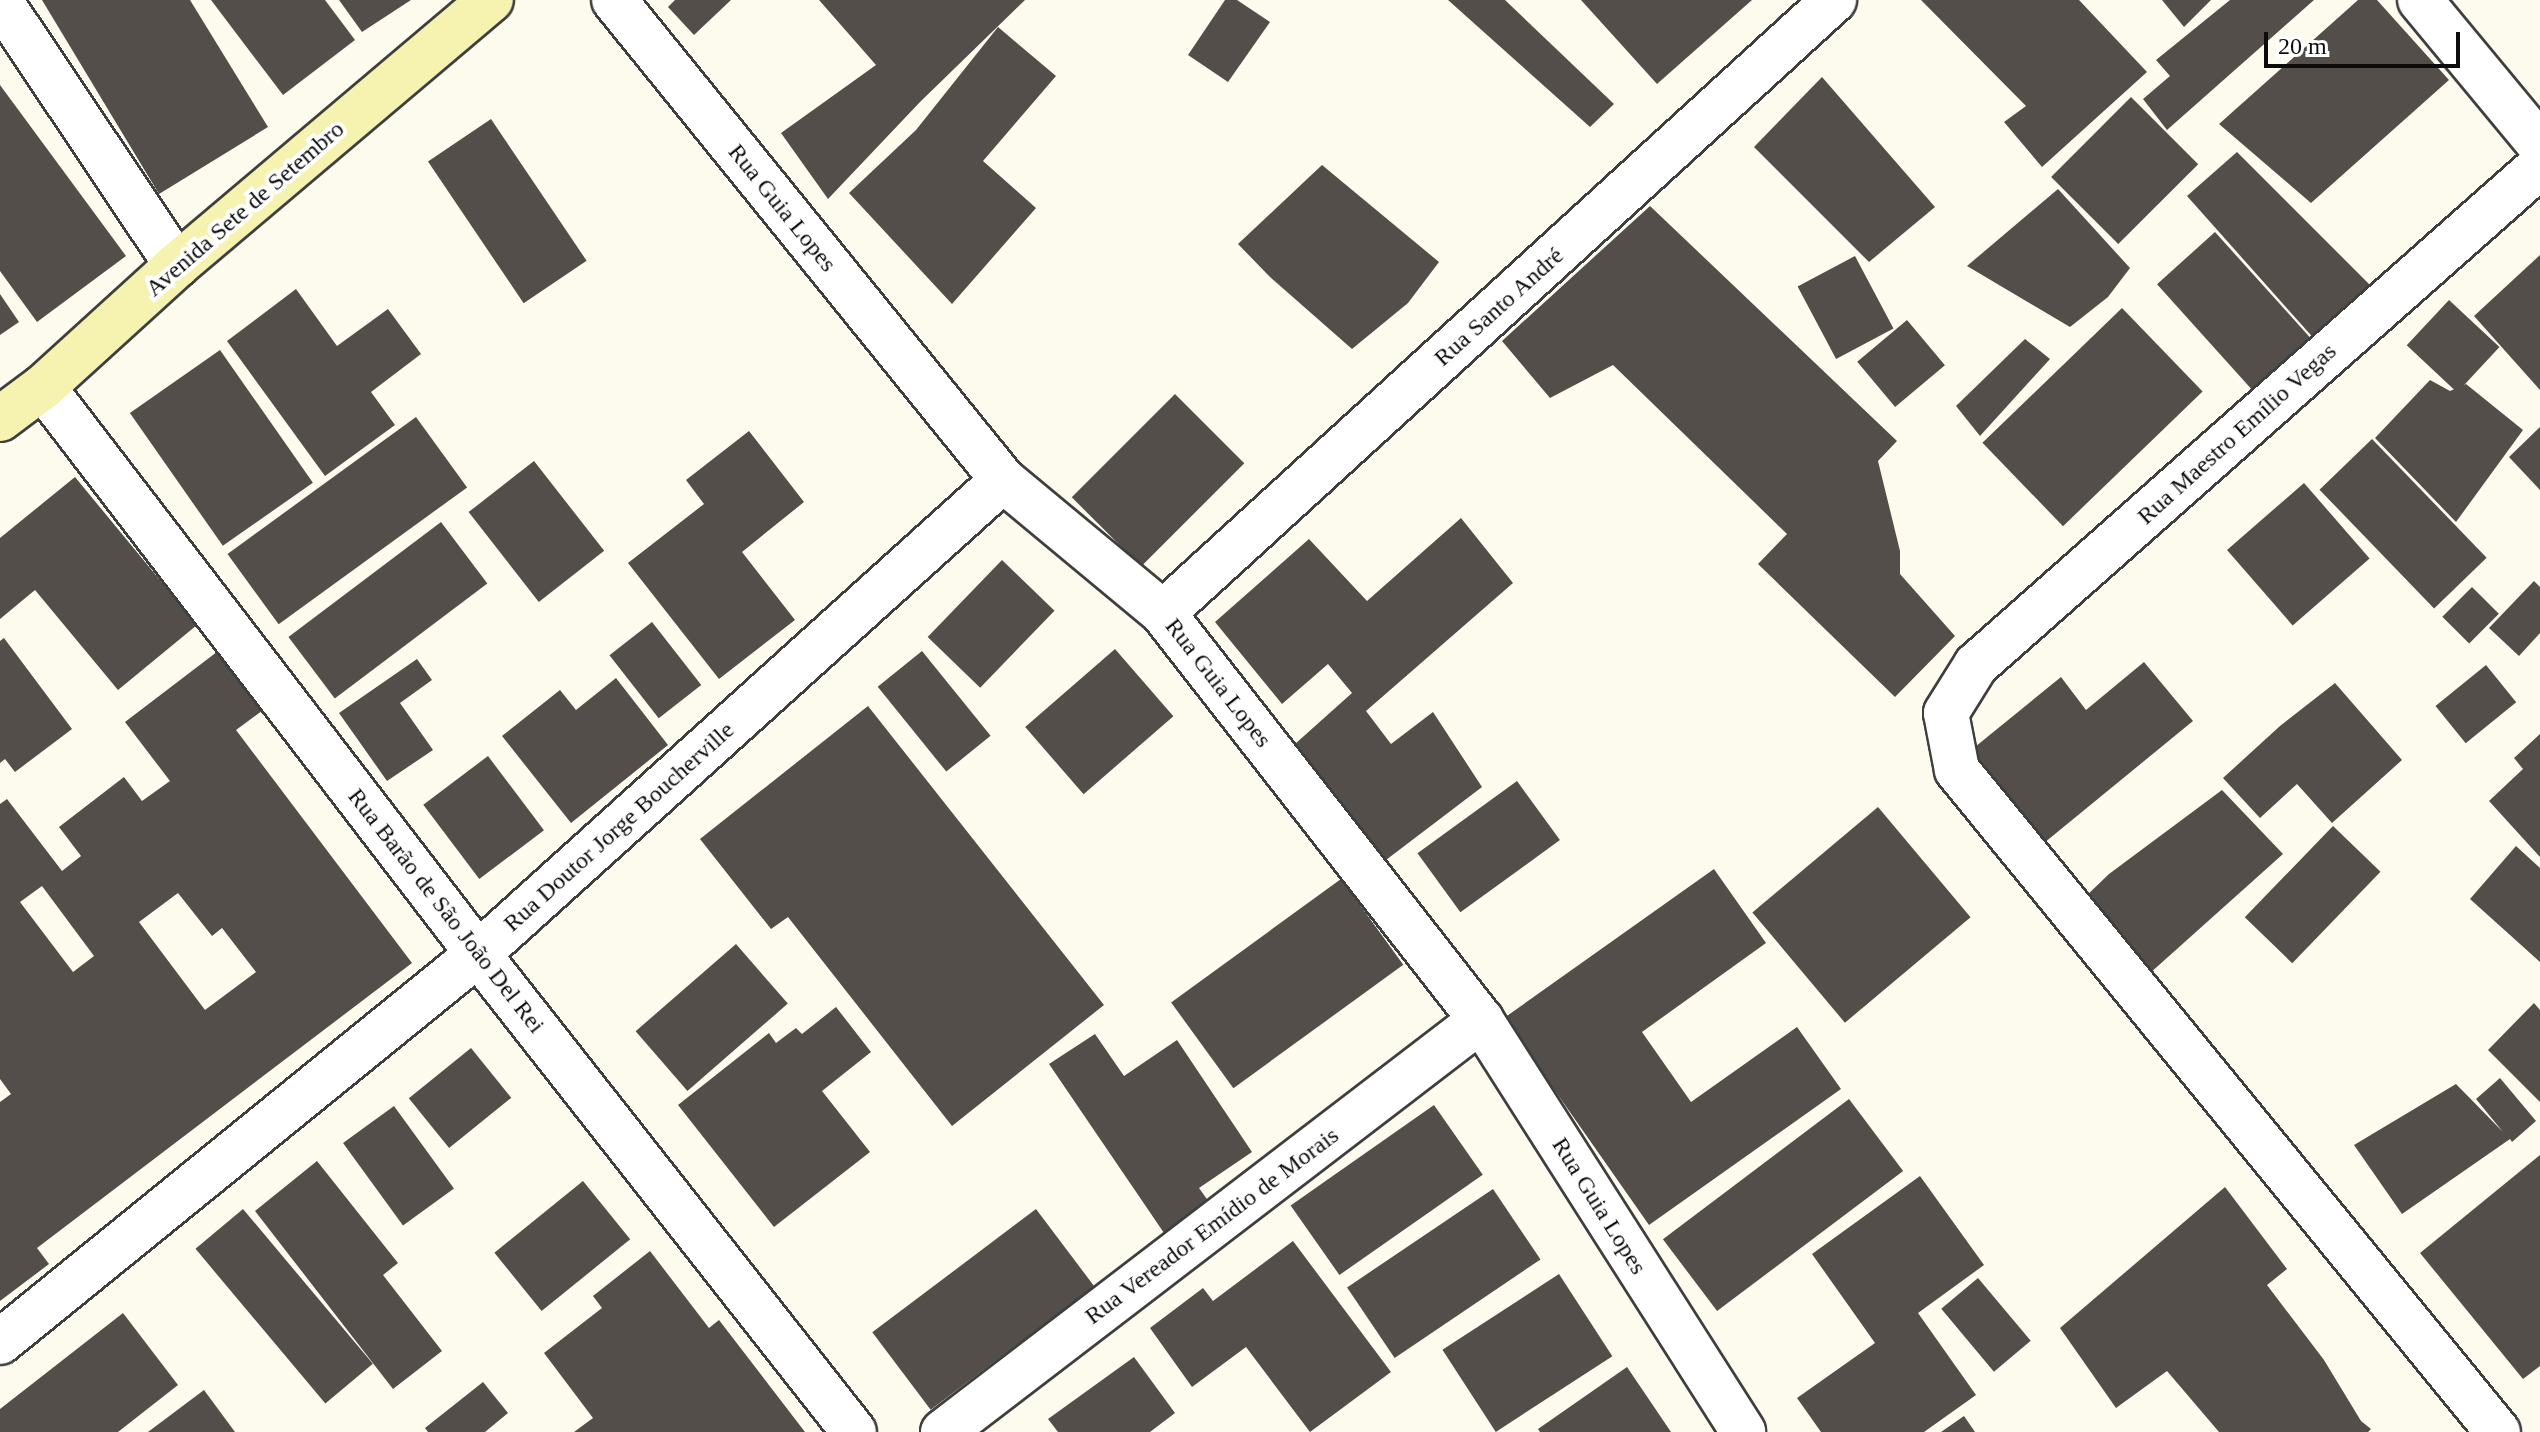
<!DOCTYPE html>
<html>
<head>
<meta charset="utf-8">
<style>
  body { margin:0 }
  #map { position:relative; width:2540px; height:1432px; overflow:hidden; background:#fdfbee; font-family:Georgia,serif }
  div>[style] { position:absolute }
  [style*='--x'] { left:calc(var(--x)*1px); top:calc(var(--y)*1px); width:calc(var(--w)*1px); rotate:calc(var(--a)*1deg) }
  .building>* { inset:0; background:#544e4a; transform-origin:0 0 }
  .roads { filter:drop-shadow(2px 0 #3f3f3f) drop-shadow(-2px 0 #3f3f3f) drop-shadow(0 2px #3f3f3f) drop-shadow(0 -2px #3f3f3f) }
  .street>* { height:44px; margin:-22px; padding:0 22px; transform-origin:22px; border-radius:22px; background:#fff }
  .secondary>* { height:44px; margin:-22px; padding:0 22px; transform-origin:22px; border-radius:22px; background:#f6f2b0 }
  span { translate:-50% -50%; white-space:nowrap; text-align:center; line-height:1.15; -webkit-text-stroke:8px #fff; paint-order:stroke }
  .street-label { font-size:24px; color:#0c0c0c }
  .scale { position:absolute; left:2264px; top:32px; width:196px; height:36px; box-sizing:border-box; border:4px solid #0c0c0c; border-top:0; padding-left:10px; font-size:24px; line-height:28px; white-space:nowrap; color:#0c0c0c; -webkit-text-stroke:6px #fff; paint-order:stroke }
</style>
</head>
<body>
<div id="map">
  <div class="building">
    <div style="clip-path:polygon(42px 0,190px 0,268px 127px,159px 194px)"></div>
    <div style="clip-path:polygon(211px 0,325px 0,355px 40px,283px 95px)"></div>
    <div style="clip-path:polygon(339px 0,411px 0,362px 32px)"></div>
    <div style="clip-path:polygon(675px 0,731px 0,694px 35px,668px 7px)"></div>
    <div style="clip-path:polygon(819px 0,1025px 0,920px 102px,828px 199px,781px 133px,876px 65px)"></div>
    <div style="clip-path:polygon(1225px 0,1237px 0,1270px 22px,1228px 82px,1188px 55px)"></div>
    <div style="clip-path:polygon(1448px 0,1505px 0,1614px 104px,1590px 127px)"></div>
    <div style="clip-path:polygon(1581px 0,1752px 0,1657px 84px)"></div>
    <div style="clip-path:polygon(1921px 0,2079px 0,2147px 72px,2042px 167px,2004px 122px,2026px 106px)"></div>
    <div style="clip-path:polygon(2162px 0,2211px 0,2184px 27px)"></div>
    <div style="clip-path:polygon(2230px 0,2314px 0,2167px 130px,2143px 99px,2170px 76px,2156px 60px)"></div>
    <div style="clip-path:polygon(2358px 0,2377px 0,2449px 80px,2311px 203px,2219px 124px)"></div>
    <div style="clip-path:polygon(998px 27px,1056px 76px,983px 161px,1036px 208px,952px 304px,849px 193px,916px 130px)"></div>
    <div style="clip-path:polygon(1822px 77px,1935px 207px,1869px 262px,1754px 147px)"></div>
    <div style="clip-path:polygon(0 85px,126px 256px,37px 322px,0 271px)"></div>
    <div style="left:2131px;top:97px;width:95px;height:113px;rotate:45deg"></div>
    <div style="left:491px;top:119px;width:171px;height:76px;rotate:56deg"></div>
    <div style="clip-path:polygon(2237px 152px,2372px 287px,2317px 342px,2187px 196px)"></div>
    <div style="clip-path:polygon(1322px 165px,1439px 262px,1408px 303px,1352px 349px,1269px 276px,1238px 244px)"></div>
    <div style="clip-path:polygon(2058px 189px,2130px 268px,2108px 297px,2070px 327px,1967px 266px)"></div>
    <div style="clip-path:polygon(1650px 206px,1897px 441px,1878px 461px,1900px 551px,1900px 574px,1955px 636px,1895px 697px,1758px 564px,1787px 534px,1613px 365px,1550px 398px,1502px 341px)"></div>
    <div style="left:2215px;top:232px;width:148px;height:78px;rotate:48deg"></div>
    <div style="clip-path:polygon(2540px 255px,2540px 390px,2474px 316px)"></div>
    <div style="left:1855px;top:256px;width:82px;height:65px;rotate:62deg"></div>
    <div style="clip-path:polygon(296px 289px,337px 346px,388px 309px,421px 354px,371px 392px,395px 425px,325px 476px,227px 341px)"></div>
    <div style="clip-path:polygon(0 294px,19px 322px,0 335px)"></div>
    <div style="left:2449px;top:300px;width:69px;height:62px;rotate:43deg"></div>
    <div style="left:2122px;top:308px;width:116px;height:194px;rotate:46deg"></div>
    <div style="left:1907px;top:320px;width:59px;height:65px;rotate:50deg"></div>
    <div style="clip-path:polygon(2025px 339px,2050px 359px,1980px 436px,1956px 406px)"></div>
    <div style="left:220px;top:350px;width:162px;height:110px;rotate:55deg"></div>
    <div style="clip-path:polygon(2430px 380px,2450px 391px,2466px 384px,2523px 430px,2456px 522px,2375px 438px)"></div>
    <div style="left:1175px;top:394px;width:98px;height:146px;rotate:45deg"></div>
    <div style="left:416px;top:417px;width:87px;height:233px;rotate:54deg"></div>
    <div style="clip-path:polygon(2540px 427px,2540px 490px,2509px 457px)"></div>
    <div style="clip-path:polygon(749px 431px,804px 502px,742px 552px,795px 620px,719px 679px,628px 563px,704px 504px,686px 480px)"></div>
    <div style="left:2372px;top:439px;width:165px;height:73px;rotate:46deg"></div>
    <div style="left:534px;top:461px;width:114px;height:83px;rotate:52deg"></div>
    <div style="clip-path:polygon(75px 477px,197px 625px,118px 690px,35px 590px,0 619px,0 538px)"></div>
    <div style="left:2304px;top:483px;width:100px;height:102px;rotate:49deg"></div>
    <div style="clip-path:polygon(1461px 518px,1513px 583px,1366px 711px,1391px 744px,1433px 712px,1482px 787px,1382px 863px,1295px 744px,1352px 693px,1328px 664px,1282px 704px,1215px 622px,1309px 539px,1367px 601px)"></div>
    <div style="left:441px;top:522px;width:77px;height:191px;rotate:53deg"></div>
    <div style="left:1002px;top:560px;width:73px;height:107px;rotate:44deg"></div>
    <div style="clip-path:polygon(2534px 581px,2540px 587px,2540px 633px,2519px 656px,2489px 628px)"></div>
    <div style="left:2472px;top:587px;width:38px;height:42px;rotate:45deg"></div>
    <div style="left:652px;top:622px;width:80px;height:54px;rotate:52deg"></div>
    <div style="clip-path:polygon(4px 638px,72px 729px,15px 772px,5px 759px,0 763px,0 641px)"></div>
    <div style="clip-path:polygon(evenodd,226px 645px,270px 705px,236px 730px,412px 963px,37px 1248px,49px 1264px,0 1301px,0 1102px,11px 1094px,0 1079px,0 804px,7px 799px,62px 871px,81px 856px,59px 827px,124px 777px,142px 801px,170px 781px,125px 722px,226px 645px,42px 886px,94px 956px,73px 972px,20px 902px,42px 886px,226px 645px,178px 893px,212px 936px,222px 928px,256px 972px,205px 1010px,139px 922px,178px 893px)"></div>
    <div style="left:1115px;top:649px;width:89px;height:119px;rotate:49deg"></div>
    <div style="left:922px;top:651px;width:109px;height:57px;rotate:51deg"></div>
    <div style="clip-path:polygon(417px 659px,432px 680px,400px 703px,433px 750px,387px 781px,339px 713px)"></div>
    <div style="clip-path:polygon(2144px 662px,2193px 721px,2044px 843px,1970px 751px,2061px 677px,2086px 710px)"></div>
    <div style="left:2486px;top:665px;width:48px;height:65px;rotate:51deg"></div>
    <div style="clip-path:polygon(616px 678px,668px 745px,571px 823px,502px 736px,560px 690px,576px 710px)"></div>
    <div style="clip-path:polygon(2335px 683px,2402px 760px,2332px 823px,2297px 784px,2260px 818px,2223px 778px,2280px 726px)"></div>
    <div style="clip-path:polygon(868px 706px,1104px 1005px,952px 1126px,788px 917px,771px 929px,700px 839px)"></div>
    <div style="clip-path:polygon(2540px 734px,2540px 857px,2489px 801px,2523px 769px,2514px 758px)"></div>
    <div style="left:488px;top:756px;width:93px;height:81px;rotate:53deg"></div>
    <div style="left:1517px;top:781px;width:73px;height:123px;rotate:54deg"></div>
    <div style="clip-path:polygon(2222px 790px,2283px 854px,2149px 974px,2083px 899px,2109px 874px)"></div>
    <div style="left:1878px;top:807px;width:144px;height:164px;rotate:50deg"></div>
    <div style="left:2333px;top:826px;width:66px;height:127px;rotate:44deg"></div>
    <div style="clip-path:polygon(2516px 846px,2540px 868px,2540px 962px,2470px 899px)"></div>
    <div style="clip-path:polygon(1714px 869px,1766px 943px,1642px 1032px,1691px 1102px,1797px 1027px,1841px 1089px,1649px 1225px,1504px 1018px)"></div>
    <div style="left:1341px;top:879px;width:106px;height:210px;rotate:54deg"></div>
    <div style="left:736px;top:944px;width:79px;height:133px;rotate:49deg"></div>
    <div style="clip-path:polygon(2534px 1003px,2540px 1010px,2540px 1102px,2488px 1050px)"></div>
    <div style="clip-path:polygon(836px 1007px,871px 1052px,822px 1091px,870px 1152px,774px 1227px,678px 1105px,769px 1033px,776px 1043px,796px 1028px,802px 1034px)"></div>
    <div style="clip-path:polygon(1095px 1034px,1124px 1076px,1177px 1040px,1252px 1152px,1199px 1188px,1209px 1202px,1164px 1233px,1049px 1064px)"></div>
    <div style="left:471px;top:1048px;width:64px;height:80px;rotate:51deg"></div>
    <div style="clip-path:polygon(2500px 1078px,2536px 1121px,2512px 1142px,2510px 1139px,2402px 1214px,2354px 1145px,2456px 1084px,2503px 1132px,2476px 1099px)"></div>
    <div style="left:1849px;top:1099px;width:90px;height:233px;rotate:53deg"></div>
    <div style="left:1434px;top:1105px;width:85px;height:175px;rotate:55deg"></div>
    <div style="left:394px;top:1106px;width:102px;height:63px;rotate:54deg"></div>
    <div style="clip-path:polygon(2540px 1155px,2540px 1366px,2523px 1379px,2420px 1253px)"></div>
    <div style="clip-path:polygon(317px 1161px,398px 1263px,383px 1275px,442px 1351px,393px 1389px,255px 1211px)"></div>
    <div style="clip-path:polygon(1920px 1176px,1984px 1265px,1918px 1313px,1976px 1395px,1924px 1432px,1821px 1432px,1797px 1398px,1875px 1343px,1812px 1254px)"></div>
    <div style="left:583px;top:1181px;width:75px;height:114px;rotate:51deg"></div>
    <div style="clip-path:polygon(2225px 1187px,2287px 1269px,2267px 1285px,2324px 1360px,2361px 1421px,2371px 1429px,2368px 1432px,2219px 1432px,2167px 1371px,2116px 1408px,2060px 1328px)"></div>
    <div style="left:1493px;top:1189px;width:85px;height:176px;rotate:56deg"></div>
    <div style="left:243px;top:1209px;width:202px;height:62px;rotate:50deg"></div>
    <div style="left:1036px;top:1209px;width:97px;height:205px;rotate:53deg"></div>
    <div style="clip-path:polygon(1293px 1241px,1391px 1372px,1310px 1432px,1246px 1347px,1192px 1387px,1150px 1328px,1203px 1288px,1213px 1301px)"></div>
    <div style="clip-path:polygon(650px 1251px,709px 1328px,719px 1320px,805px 1432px,574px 1432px,593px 1418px,544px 1353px,602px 1308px,593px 1296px)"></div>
    <div style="left:1559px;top:1274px;width:98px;height:139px;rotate:57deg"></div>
    <div style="left:1978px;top:1278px;width:82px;height:48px;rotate:50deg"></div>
    <div style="clip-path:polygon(123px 1313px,178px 1385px,118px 1432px,0 1432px,0 1409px)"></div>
    <div style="clip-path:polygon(1134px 1357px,1175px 1413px,1150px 1432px,1058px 1432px,1048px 1419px)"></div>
    <div style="clip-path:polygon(1627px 1367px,1671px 1432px,1540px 1432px,1538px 1429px)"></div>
    <div style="clip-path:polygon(483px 1382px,508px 1413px,485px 1432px,428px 1432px,425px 1428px)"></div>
    <div style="clip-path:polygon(204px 1390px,235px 1432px,148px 1432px)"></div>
    <div style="clip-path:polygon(1964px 1416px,1975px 1432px,1941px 1432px)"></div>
  </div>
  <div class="roads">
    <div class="street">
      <div style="--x:614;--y:0;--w:618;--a:50.98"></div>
      <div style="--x:1003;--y:480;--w:208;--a:39.7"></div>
      <div style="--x:1163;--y:613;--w:517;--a:52"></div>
      <div style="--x:1481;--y:1020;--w:488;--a:57.5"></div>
      <div style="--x:2420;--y:0;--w:188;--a:50.4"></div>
      <div style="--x:0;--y:1;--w:318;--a:56.2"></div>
      <div style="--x:43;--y:387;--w:715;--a:52.5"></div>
      <div style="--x:478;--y:954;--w:608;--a:51.81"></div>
      <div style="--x:1163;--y:613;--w:909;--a:-42.41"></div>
      <div style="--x:0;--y:1342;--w:616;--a:-39.07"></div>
      <div style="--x:478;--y:954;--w:707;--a:-42.08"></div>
      <div style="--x:943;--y:1432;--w:678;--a:-37.44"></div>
      <div style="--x:2498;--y:1432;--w:855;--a:-129.26"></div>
      <div style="--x:1957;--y:770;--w:58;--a:-100.9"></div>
      <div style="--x:1946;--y:713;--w:57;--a:-58"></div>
      <div style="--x:1976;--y:665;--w:753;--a:-41.5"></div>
    </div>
    <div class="secondary">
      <div style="--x:0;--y:419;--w:54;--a:-36.7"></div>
      <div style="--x:43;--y:387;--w:181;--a:-42.3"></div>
      <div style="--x:177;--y:265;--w:411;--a:-40.2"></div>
    </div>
  </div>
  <div class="street-label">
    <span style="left:782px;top:208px;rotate:51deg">Rua Guia Lopes</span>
    <span style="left:245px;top:209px;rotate:-41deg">Avenida Sete de Setembro</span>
    <span style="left:1499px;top:307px;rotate:-42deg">Rua Santo André</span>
    <span style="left:2237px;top:434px;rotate:-42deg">Rua Maestro Emílio Vegas</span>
    <span style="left:1218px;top:683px;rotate:52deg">Rua Guia Lopes</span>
    <span style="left:619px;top:827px;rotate:-42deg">Rua Doutor Jorge Boucherville</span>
    <span style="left:446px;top:911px;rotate:52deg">Rua Barão de São João Del Rei</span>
    <span style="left:1599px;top:1206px;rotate:58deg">Rua Guia Lopes</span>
    <span style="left:1212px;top:1226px;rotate:-37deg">Rua Vereador Emídio de Morais</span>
  </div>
  <div class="scale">20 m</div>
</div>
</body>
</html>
